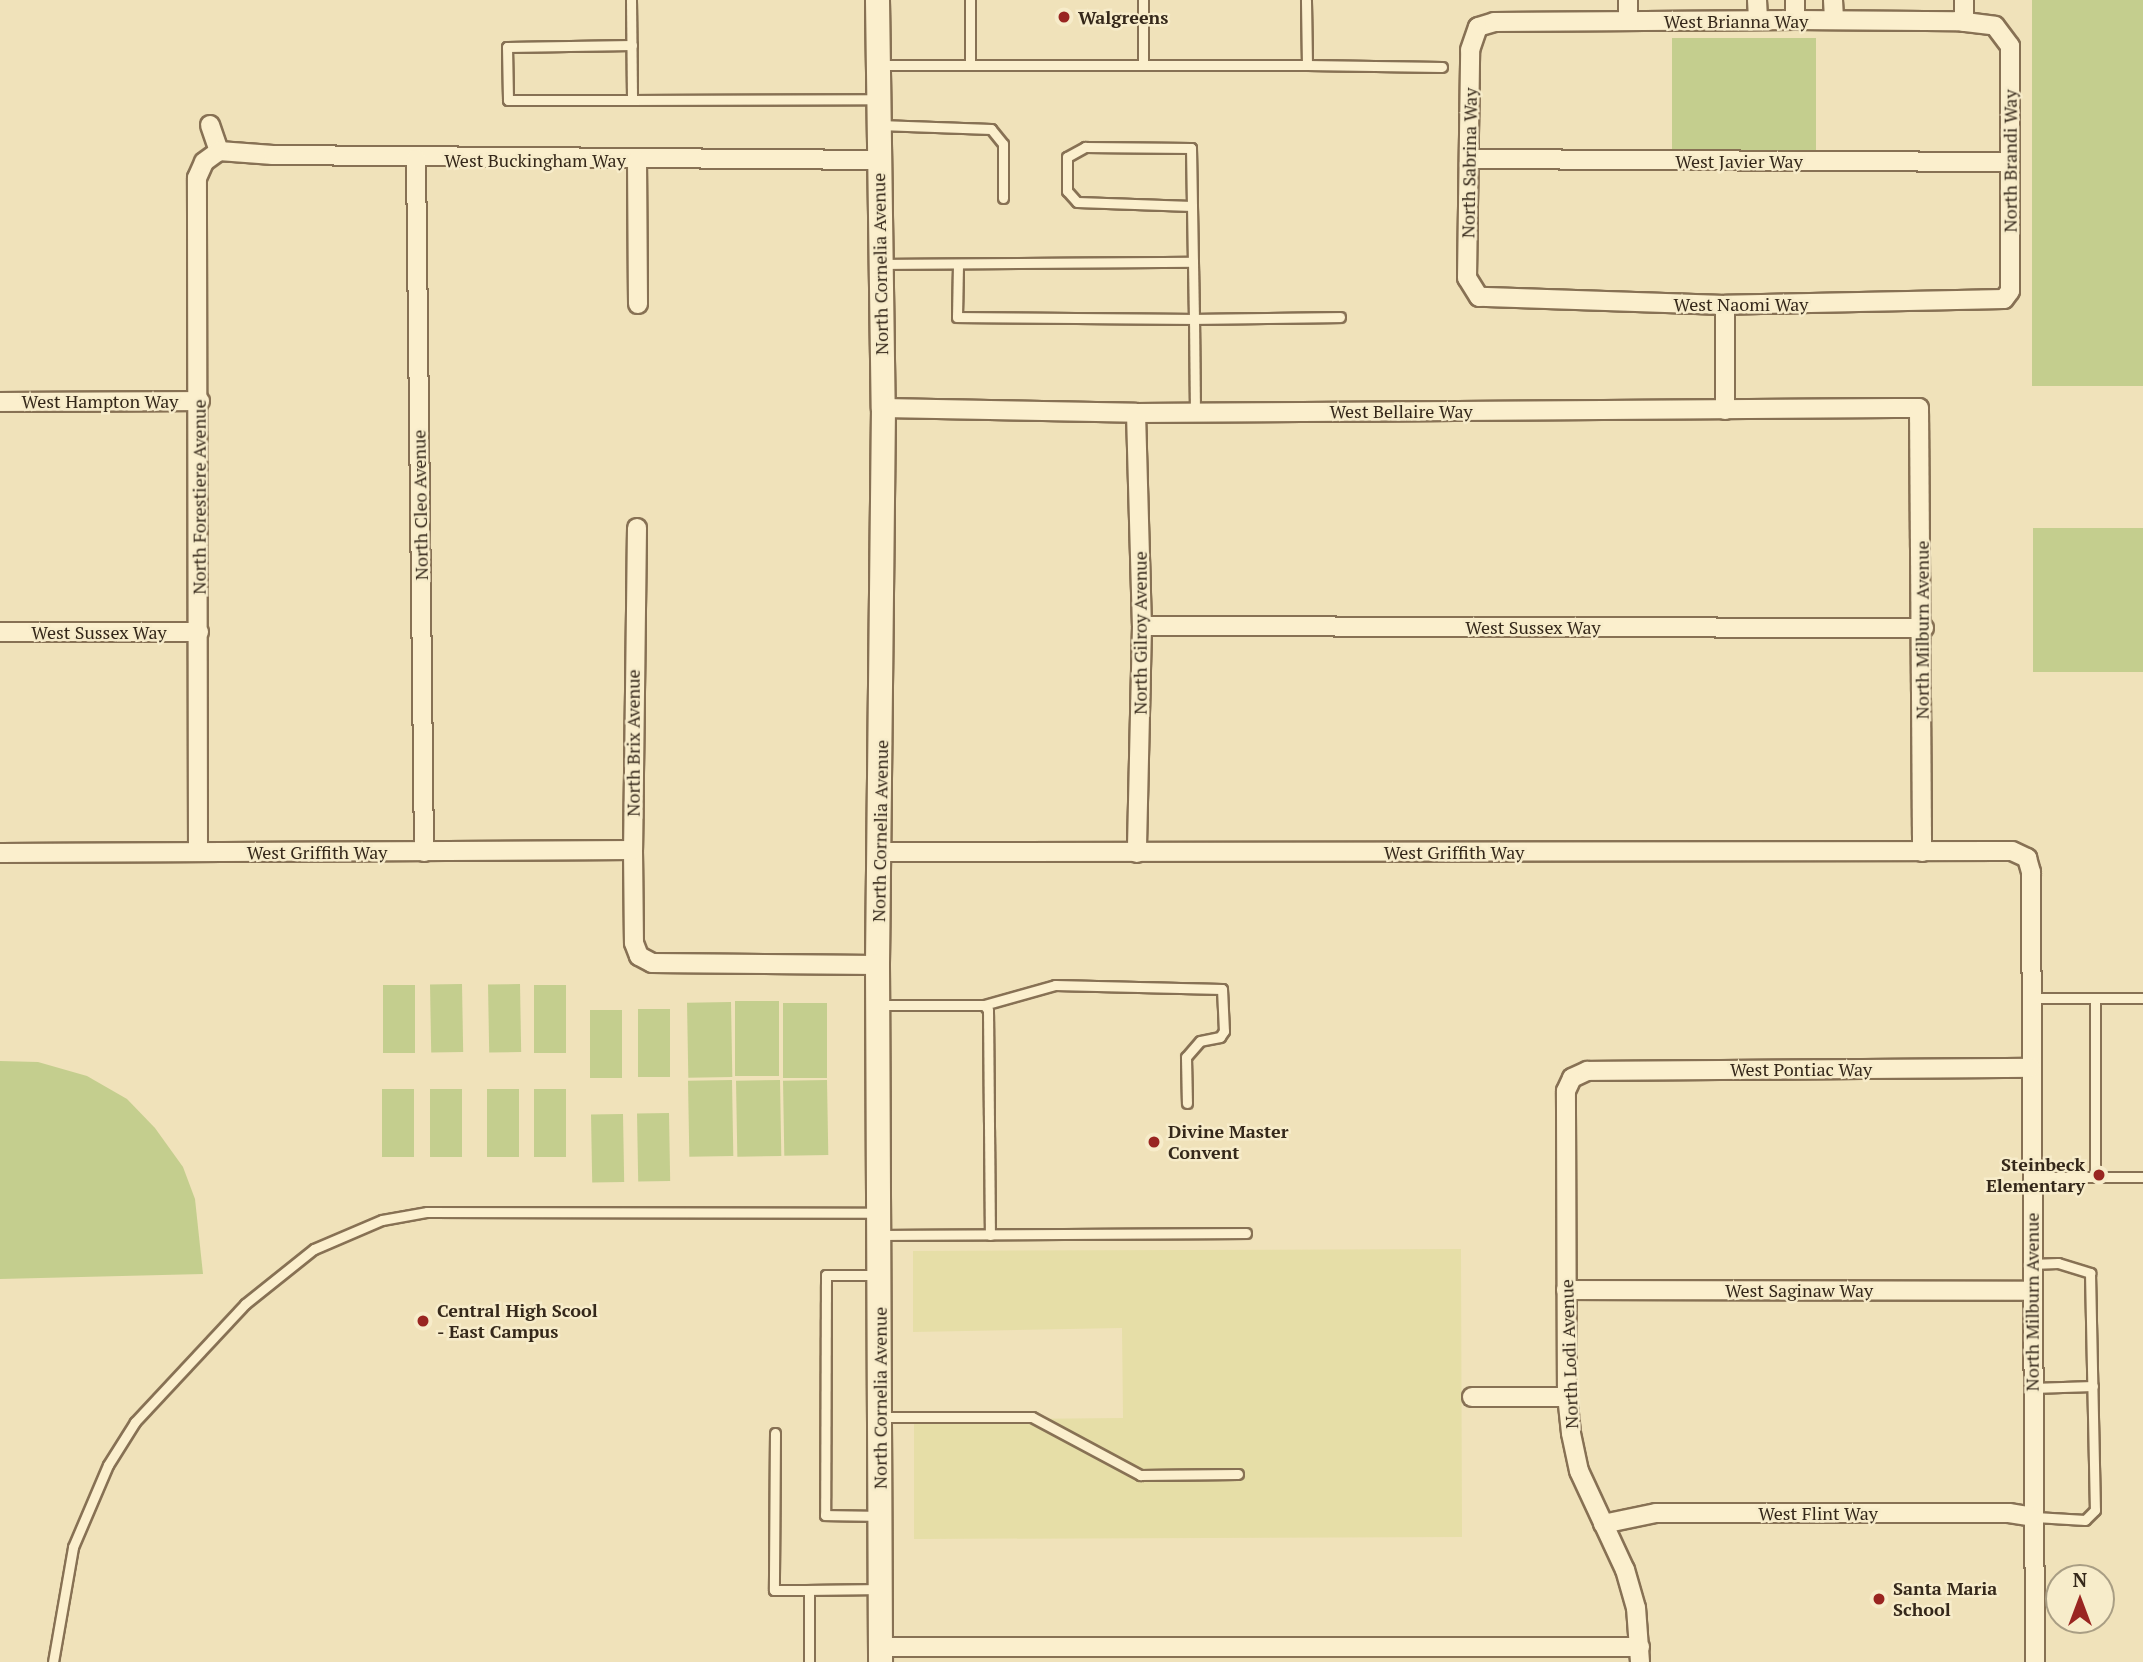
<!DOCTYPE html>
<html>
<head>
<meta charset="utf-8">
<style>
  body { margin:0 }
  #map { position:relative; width:2143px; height:1662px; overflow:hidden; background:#f0e2ba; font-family:"PT Serif",serif }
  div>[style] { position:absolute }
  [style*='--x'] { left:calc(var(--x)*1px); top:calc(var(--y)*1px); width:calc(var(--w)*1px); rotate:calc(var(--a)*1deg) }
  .farmland>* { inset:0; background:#e6dea7 }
  .green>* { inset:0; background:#c4ce8e; transform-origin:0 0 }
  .roads { filter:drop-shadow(2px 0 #877154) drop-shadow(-2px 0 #877154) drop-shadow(0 2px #877154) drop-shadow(0 -2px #877154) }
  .service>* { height:9px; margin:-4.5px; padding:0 4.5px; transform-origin:4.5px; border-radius:4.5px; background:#fbefcd }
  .minor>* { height:18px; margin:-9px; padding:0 9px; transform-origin:9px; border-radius:9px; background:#fbefcd }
  .tertiary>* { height:23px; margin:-11.5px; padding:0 11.5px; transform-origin:11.5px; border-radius:11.5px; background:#fbefcd }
  .dots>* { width:19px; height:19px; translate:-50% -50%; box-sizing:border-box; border:4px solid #f7ecca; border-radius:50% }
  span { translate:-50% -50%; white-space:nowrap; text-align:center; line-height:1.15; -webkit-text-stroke:5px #f7ecca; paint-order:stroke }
  .poi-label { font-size:18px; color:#35281a; font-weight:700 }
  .left { translate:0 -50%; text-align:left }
  .right { translate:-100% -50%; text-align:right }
  .street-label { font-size:18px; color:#35281a }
  .north { position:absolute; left:2045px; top:1564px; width:70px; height:70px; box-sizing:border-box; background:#f7ecca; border:2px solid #a99e84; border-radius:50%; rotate:0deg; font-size:19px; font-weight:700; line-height:28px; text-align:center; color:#35281a }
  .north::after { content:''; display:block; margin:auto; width:24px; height:32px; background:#992521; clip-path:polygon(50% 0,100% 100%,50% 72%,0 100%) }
</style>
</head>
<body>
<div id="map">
  <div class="farmland">
    <div style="clip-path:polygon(1461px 1249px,1462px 1537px,914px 1539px,914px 1420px,1123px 1418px,1122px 1328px,913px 1332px,913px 1251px)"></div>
  </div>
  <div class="green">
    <div style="left:2032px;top:0;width:111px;height:386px"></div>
    <div style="left:1672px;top:38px;width:144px;height:119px"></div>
    <div style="left:2143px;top:528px;width:144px;height:110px;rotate:90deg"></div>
    <div style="left:462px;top:984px;width:68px;height:32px;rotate:89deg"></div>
    <div style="left:520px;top:984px;width:68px;height:32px;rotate:89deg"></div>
    <div style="left:383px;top:985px;width:32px;height:68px"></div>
    <div style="left:534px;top:985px;width:32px;height:68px"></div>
    <div style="left:779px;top:1001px;width:75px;height:44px;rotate:90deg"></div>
    <div style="left:731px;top:1002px;width:75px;height:44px;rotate:89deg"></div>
    <div style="left:783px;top:1003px;width:44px;height:75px"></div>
    <div style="left:638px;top:1009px;width:32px;height:68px"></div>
    <div style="left:590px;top:1010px;width:32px;height:68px"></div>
    <div style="clip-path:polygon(0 1061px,38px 1062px,87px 1076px,127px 1099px,155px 1128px,183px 1167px,195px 1199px,203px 1274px,0 1279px)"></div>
    <div style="left:732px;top:1080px;width:76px;height:44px;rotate:89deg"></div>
    <div style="left:780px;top:1080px;width:76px;height:44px;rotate:89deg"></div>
    <div style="left:827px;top:1080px;width:75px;height:44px;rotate:89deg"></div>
    <div style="left:414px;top:1089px;width:68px;height:32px;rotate:90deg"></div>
    <div style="left:462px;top:1089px;width:68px;height:32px;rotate:90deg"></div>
    <div style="left:487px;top:1089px;width:32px;height:68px"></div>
    <div style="left:534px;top:1089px;width:32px;height:68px"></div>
    <div style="left:669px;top:1113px;width:68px;height:32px;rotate:89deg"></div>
    <div style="left:623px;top:1114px;width:68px;height:32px;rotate:89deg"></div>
  </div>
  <div class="roads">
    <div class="service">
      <div style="--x:631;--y:0;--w:100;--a:89.4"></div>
      <div style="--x:632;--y:100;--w:245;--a:-0.2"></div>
      <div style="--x:1143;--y:0;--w:64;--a:90"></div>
      <div style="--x:632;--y:45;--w:125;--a:179.1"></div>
      <div style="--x:507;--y:47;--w:53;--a:88.9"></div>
      <div style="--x:508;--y:100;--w:124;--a:0"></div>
      <div style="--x:970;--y:64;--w:64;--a:-90"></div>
      <div style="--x:878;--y:65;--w:429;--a:0"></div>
      <div style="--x:1307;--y:65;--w:65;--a:-90.9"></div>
      <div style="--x:1307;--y:65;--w:135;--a:0.8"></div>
      <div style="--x:879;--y:125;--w:112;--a:2"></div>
      <div style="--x:991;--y:129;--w:19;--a:51"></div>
      <div style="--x:1003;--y:144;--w:54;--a:90"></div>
      <div style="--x:1192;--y:206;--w:115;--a:-178"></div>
      <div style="--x:1077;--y:202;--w:15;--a:-132"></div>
      <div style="--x:1067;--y:191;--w:34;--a:-90"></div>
      <div style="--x:1067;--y:157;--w:21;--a:-29"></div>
      <div style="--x:1085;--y:147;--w:106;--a:0.5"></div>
      <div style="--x:1191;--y:148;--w:58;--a:89"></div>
      <div style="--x:1192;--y:206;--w:56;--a:89"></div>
      <div style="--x:880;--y:264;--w:313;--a:-0.4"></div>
      <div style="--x:1193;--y:262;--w:57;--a:89"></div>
      <div style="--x:1194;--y:319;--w:237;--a:-179.5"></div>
      <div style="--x:957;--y:317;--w:53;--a:-88.9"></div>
      <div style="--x:1195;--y:412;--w:93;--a:-90.6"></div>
      <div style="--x:1194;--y:319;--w:146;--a:-0.8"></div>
      <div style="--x:2031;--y:998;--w:112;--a:0"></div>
      <div style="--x:2095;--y:998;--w:179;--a:90"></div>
      <div style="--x:879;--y:1005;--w:105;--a:0"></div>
      <div style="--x:984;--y:1005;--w:74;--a:-15.7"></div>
      <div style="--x:1055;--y:985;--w:167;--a:1.4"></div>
      <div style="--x:1222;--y:989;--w:42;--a:87.3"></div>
      <div style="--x:1224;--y:1031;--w:7;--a:124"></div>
      <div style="--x:1220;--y:1037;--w:20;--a:169"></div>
      <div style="--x:1200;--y:1041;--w:21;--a:131"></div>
      <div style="--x:1186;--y:1057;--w:46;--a:88.8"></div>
      <div style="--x:984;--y:1005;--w:6;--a:51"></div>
      <div style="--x:988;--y:1010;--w:225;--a:89.5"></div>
      <div style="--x:2032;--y:1177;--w:111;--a:0"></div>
      <div style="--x:881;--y:1235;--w:365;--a:-0.3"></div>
      <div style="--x:2031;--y:1264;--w:27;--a:-2"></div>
      <div style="--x:2058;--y:1263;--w:34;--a:17"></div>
      <div style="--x:2090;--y:1273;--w:237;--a:88.8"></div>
      <div style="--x:2095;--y:1510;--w:14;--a:135"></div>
      <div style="--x:2085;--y:1520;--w:50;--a:-176.6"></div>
      <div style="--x:877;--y:1275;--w:51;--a:180"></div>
      <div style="--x:826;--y:1275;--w:240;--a:90.2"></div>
      <div style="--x:825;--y:1515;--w:55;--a:1"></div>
      <div style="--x:2032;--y:1388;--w:61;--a:-1.9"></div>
      <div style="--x:881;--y:1417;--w:151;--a:0"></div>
      <div style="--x:1032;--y:1417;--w:123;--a:28.2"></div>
      <div style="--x:1140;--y:1475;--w:98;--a:-0.6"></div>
      <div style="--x:775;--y:1433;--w:157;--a:90.4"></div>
      <div style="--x:774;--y:1590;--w:35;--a:0"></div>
      <div style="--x:53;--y:1662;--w:117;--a:-80.1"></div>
      <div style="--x:73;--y:1547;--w:89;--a:-66.9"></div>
      <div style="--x:108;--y:1465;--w:51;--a:-57.9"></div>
      <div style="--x:135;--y:1422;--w:161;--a:-47"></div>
      <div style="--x:245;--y:1304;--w:88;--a:-38.6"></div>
      <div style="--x:314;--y:1249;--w:74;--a:-23.1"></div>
      <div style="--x:382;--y:1220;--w:46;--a:-10.1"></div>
      <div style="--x:427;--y:1212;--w:450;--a:0.1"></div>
      <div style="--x:809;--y:1662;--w:72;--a:-90"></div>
      <div style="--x:809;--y:1590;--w:70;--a:-0.8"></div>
    </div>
    <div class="minor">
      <div style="--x:1757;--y:0;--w:20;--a:87"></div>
      <div style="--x:1795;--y:0;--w:20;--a:90"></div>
      <div style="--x:1833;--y:0;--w:20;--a:87"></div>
      <div style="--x:1964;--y:0;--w:22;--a:90"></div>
      <div style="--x:1795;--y:20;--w:162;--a:0.4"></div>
      <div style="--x:1957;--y:21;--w:38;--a:7"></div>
      <div style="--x:1995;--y:26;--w:25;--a:53"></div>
      <div style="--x:2010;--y:46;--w:245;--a:90"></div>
      <div style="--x:2010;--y:291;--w:10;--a:127"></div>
      <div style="--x:2004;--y:299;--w:279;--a:178.8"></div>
      <div style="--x:1725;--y:305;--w:246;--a:-178.1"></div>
      <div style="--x:1479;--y:297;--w:22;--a:-122"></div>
      <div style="--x:1467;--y:278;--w:228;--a:-89.2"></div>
      <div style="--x:1470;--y:50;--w:24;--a:-71"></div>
      <div style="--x:1478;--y:27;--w:17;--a:-17"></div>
      <div style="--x:1494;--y:22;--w:301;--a:-0.4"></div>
      <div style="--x:1628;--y:21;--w:21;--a:-90"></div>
      <div style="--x:210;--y:125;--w:28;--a:71"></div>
      <div style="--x:219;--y:151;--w:54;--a:4.2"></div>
      <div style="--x:273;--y:155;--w:604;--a:0.47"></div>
      <div style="--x:416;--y:159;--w:693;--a:89.34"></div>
      <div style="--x:1469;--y:159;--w:541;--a:0.32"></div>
      <div style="--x:637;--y:160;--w:144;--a:89.6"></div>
      <div style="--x:1725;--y:305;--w:105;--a:90"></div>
      <div style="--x:0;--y:402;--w:200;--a:-0.3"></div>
      <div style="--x:883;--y:408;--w:253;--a:1.1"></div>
      <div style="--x:1136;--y:413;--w:783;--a:-0.37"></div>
      <div style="--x:1919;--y:408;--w:444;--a:89.6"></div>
      <div style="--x:1136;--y:413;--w:213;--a:88.4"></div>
      <div style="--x:1142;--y:626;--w:227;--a:91.3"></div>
      <div style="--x:637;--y:528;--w:322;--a:90.7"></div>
      <div style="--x:633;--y:850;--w:93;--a:89.4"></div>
      <div style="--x:634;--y:943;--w:14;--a:69"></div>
      <div style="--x:639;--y:956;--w:15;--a:28"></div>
      <div style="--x:652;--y:963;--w:225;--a:0.5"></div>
      <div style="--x:1142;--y:626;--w:782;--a:0.15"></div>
      <div style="--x:0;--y:632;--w:199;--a:0"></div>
      <div style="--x:198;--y:852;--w:674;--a:-90.09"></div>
      <div style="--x:197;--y:178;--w:17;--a:-66"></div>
      <div style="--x:204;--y:162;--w:19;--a:-36"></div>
      <div style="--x:881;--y:852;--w:1131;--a:-0.05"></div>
      <div style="--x:2012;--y:851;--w:17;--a:25"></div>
      <div style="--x:2027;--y:858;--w:15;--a:74"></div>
      <div style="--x:2031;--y:872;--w:790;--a:89.71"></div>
      <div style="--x:0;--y:853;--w:633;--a:-0.27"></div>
      <div style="--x:1566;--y:1290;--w:465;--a:0.1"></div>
      <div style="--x:1472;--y:1397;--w:95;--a:0"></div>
      <div style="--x:1603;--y:1524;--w:54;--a:-11.7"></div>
      <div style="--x:1656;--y:1513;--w:353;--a:0"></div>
      <div style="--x:2009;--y:1513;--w:26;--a:9"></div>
      <div style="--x:880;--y:1647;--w:760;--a:0"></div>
      <div style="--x:1640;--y:1662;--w:54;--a:-94.2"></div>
      <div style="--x:1636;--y:1608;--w:40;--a:-106"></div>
      <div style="--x:1625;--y:1570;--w:109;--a:-114.9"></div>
      <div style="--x:1579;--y:1471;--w:39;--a:-102"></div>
      <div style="--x:1571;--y:1433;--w:36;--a:-96"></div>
      <div style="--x:1567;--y:1397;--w:306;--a:-90.2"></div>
      <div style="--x:1566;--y:1091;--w:14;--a:-65"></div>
      <div style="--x:1572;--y:1078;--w:17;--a:-25"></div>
      <div style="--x:1587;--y:1071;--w:444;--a:-0.4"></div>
    </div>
    <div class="tertiary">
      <div style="--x:877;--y:0;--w:408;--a:89.2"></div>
      <div style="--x:883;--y:408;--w:557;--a:90.62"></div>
      <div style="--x:877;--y:965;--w:697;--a:89.75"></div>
    </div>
  </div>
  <div class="dots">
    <div style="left:1064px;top:17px;background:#992521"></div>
    <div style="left:1154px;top:1142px;background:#992521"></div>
    <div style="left:2099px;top:1175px;background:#992521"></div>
    <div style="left:423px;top:1321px;background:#992521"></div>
    <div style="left:1879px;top:1599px;background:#992521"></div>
  </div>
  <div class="poi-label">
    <span class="left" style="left:1078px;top:17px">Walgreens</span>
    <span class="left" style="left:1168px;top:1142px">Divine Master<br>Convent</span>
    <span class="right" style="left:2085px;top:1175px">Steinbeck<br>Elementary</span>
    <span class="left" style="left:437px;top:1321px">Central High Scool<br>- East Campus</span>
    <span class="left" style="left:1893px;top:1599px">Santa Maria<br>School</span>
  </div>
  <div class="street-label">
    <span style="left:1736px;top:21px">West Brianna Way</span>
    <span style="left:535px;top:160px">West Buckingham Way</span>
    <span style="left:1739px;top:161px">West Javier Way</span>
    <span style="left:2010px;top:161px;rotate:-90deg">North Brandi Way</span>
    <span style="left:1469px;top:163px;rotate:-89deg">North Sabrina Way</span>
    <span style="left:880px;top:264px;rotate:-91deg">North Cornelia Avenue</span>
    <span style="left:1741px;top:304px">West Naomi Way</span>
    <span style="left:100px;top:401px">West Hampton Way</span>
    <span style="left:1401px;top:411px">West Bellaire Way</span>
    <span style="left:199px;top:497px;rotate:-90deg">North Forestiere Avenue</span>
    <span style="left:420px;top:505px;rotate:-91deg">North Cleo Avenue</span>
    <span style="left:1533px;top:627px">West Sussex Way</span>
    <span style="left:1922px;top:630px;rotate:-90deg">North Milburn Avenue</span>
    <span style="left:99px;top:632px">West Sussex Way</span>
    <span style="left:1140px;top:633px;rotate:-90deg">North Gilroy Avenue</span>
    <span style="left:633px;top:743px;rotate:-90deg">North Brix Avenue</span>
    <span style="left:880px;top:831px;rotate:-89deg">North Cornelia Avenue</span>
    <span style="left:317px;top:852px">West Griffith Way</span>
    <span style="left:1454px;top:852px">West Griffith Way</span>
    <span style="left:1801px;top:1069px">West Pontiac Way</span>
    <span style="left:1799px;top:1290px">West Saginaw Way</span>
    <span style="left:2032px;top:1302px;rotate:-90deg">North Milburn Avenue</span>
    <span style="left:1569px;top:1354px;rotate:-92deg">North Lodi Avenue</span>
    <span style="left:880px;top:1398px;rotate:-90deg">North Cornelia Avenue</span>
    <span style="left:1818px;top:1513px">West Flint Way</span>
  </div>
  <div class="north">N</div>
</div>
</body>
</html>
